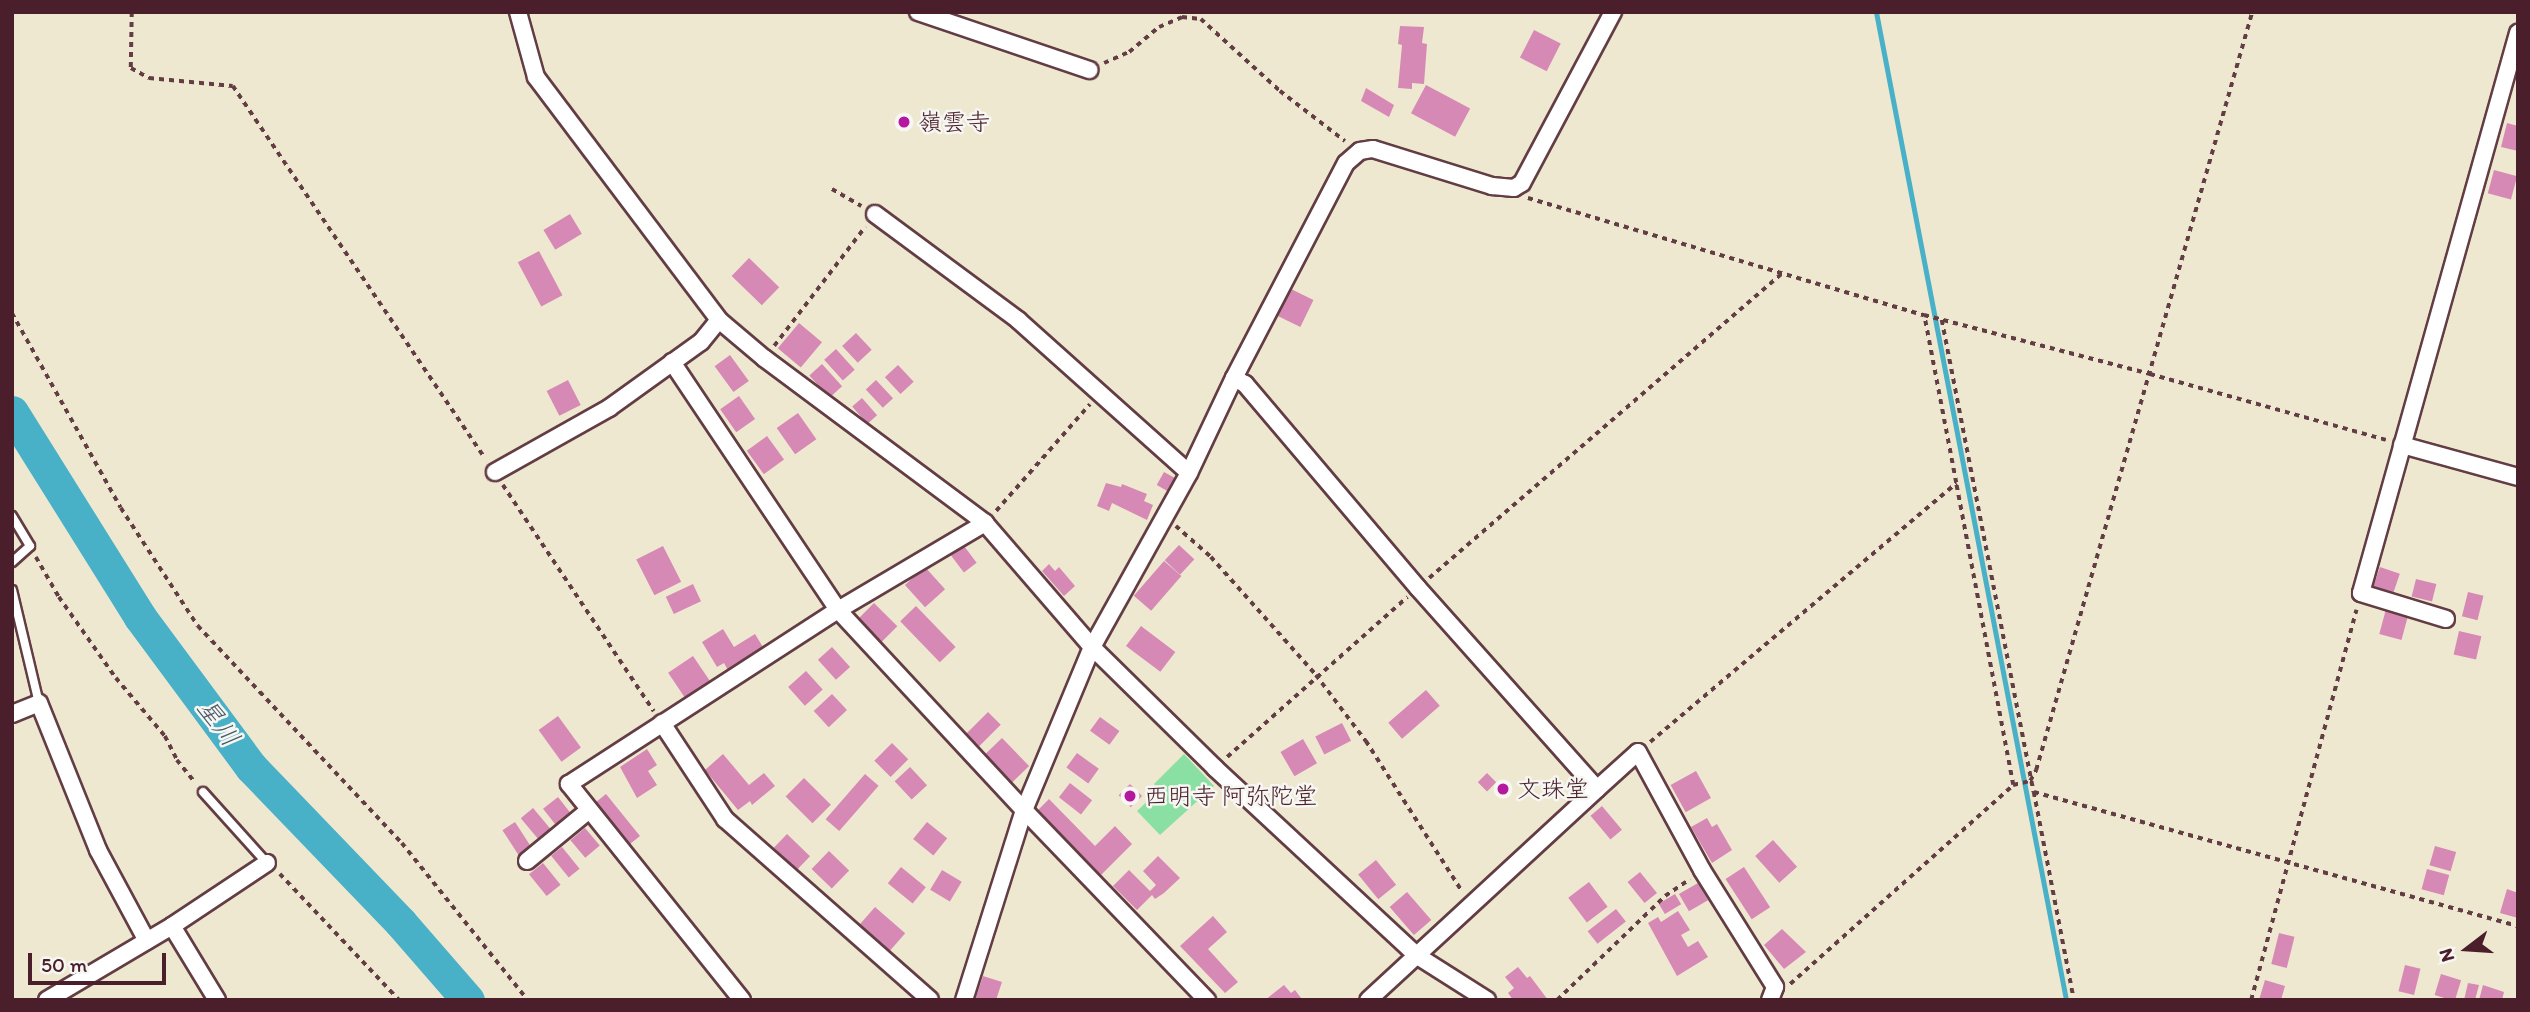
<!DOCTYPE html>
<html>
<head>
<meta charset="utf-8">
<style>
  body { margin:0 }
  #map { position:relative; width:2530px; height:1012px; overflow:hidden; background:#efe8d1; font-family:Itim,"Klee One",sans-serif }
  div>[style] { position:absolute }
  [style*='--x'] { left:calc(var(--x)*1px); top:calc(var(--y)*1px); width:calc(var(--w)*1px); rotate:calc(var(--a)*1deg) }
  .green>* { inset:0; background:#8ae0a3 }
  .stream>* { height:5px; margin:-2.5px; padding:0 2.5px; transform-origin:2.5px; border-radius:2.5px; background:#48b0c7 }
  .river>* { height:33px; margin:-16.5px; padding:0 16.5px; transform-origin:16.5px; border-radius:16.5px; background:#48b0c7 }
  .building>* { inset:0; background:#d689b5; transform-origin:0 0 }
  .path>* { height:3.5px; margin-top:-1.75px; transform-origin:0; background:repeating-linear-gradient(90deg,#633d44 0 5px,transparent 0 10px) }
  .roads { filter:drop-shadow(2px 0 #633d44) drop-shadow(-2px 0 #633d44) drop-shadow(0 2px #633d44) drop-shadow(0 -2px #633d44) }
  .lane>* { height:8px; margin:-4px; padding:0 4px; transform-origin:4px; border-radius:4px; background:#fff }
  .street>* { height:16px; margin:-8px; padding:0 8px; transform-origin:8px; border-radius:8px; background:#fff }
  .dots>* { width:19px; height:19px; translate:-50% -50%; box-sizing:border-box; border:4px solid #f6f6f2; border-radius:50% }
  span { translate:-50% -50%; white-space:nowrap; text-align:center; line-height:1.15; -webkit-text-stroke:5px #f6f6f2; paint-order:stroke }
  .poi-label { font-size:24px; color:#4a1f2b }
  .left { translate:0 -50%; text-align:left }
  .water-label { font-size:26px; color:#495969; font-style:italic }
  .frame { position:absolute; inset:0; border:14px solid #4a1f2b; pointer-events:none }
  .north { position:absolute; left:2432px; top:914px; width:70px; height:70px; -webkit-text-stroke:5px #f6f6f2; paint-order:stroke; rotate:253deg; font-size:19px; font-weight:700; line-height:28px; text-align:center; color:#4a1f2b }
  .north::after { content:''; display:block; margin:auto; width:24px; height:32px; background:#4a1f2b; clip-path:polygon(50% 0,100% 100%,50% 72%,0 100%) }
  .scale { position:absolute; left:28px; top:953px; width:138px; height:32px; box-sizing:border-box; border:4px solid #4a1f2b; border-top:0; padding-left:9px; font-size:21px; line-height:24px; white-space:nowrap; color:#4a1f2b; -webkit-text-stroke:5px #f6f6f2; paint-order:stroke }
</style>
</head>
<body>
<div id="map">
  <div class="green">
    <div style="clip-path:polygon(1184px 754px,1214px 786px,1160px 835px,1137px 811px,1159px 790px,1154px 784px)"></div>
  </div>
  <div class="stream">
    <div style="--x:1876;--y:12;--w:1006;--a:79.11"></div>
  </div>
  <div class="river">
    <div style="--x:12;--y:412;--w:242;--a:58"></div>
    <div style="--x:140;--y:617;--w:187;--a:53.5"></div>
    <div style="--x:251;--y:767;--w:216;--a:46.1"></div>
    <div style="--x:401;--y:923;--w:102;--a:49"></div>
  </div>
  <div class="building">
    <div style="clip-path:polygon(1400px 26px,1424px 27px,1422px 43px,1427px 44px,1424px 84px,1412px 83px,1412px 89px,1398px 88px,1402px 45px,1398px 44px)"></div>
    <div style="left:1534px;top:30px;width:30px;height:31px;rotate:27deg"></div>
    <div style="left:1426px;top:85px;width:50px;height:32px;rotate:28deg"></div>
    <div style="clip-path:polygon(1366px 88px,1394px 105px,1389px 117px,1361px 101px)"></div>
    <div style="clip-path:polygon(2507px 123px,2518px 126px,2518px 151px,2501px 147px)"></div>
    <div style="left:2494px;top:170px;width:24px;height:24px;rotate:15deg"></div>
    <div style="left:570px;top:214px;width:23px;height:31px;rotate:59deg"></div>
    <div style="left:539px;top:251px;width:50px;height:24px;rotate:62deg"></div>
    <div style="left:749px;top:258px;width:42px;height:25px;rotate:44deg"></div>
    <div style="left:1291px;top:289px;width:25px;height:30px;rotate:26deg"></div>
    <div style="left:799px;top:323px;width:30px;height:33px;rotate:40deg"></div>
    <div style="left:856px;top:333px;width:23px;height:19px;rotate:47deg"></div>
    <div style="left:836px;top:349px;width:28px;height:16px;rotate:48deg"></div>
    <div style="left:730px;top:355px;width:32px;height:19px;rotate:54deg"></div>
    <div style="left:822px;top:364px;width:30px;height:17px;rotate:48deg"></div>
    <div style="left:898px;top:365px;width:23px;height:18px;rotate:47deg"></div>
    <div style="left:568px;top:380px;width:28px;height:24px;rotate:63deg"></div>
    <div style="left:876px;top:380px;width:25px;height:14px;rotate:47deg"></div>
    <div style="left:739px;top:396px;width:28px;height:23px;rotate:55deg"></div>
    <div style="left:862px;top:398px;width:23px;height:13px;rotate:49deg"></div>
    <div style="left:798px;top:413px;width:32px;height:26px;rotate:55deg"></div>
    <div style="left:767px;top:436px;width:29px;height:25px;rotate:54deg"></div>
    <div style="left:1164px;top:472px;width:13px;height:15px;rotate:29deg"></div>
    <div style="clip-path:polygon(1106px 483px,1121px 487px,1122px 484px,1147px 494px,1144px 501px,1153px 505px,1147px 520px,1112px 503px,1109px 511px,1097px 506px)"></div>
    <div style="left:961px;top:542px;width:26px;height:16px;rotate:53deg"></div>
    <div style="left:1179px;top:545px;width:21px;height:21px;rotate:43deg"></div>
    <div style="left:663px;top:546px;width:40px;height:30px;rotate:63deg"></div>
    <div style="left:1164px;top:561px;width:23px;height:46px;rotate:41deg"></div>
    <div style="clip-path:polygon(1049px 564px,1055px 571px,1059px 567px,1075px 586px,1064px 596px,1042px 571px)"></div>
    <div style="left:925px;top:567px;width:30px;height:27px;rotate:48deg"></div>
    <div style="left:2380px;top:567px;width:21px;height:22px;rotate:19deg"></div>
    <div style="left:2416px;top:579px;width:21px;height:18px;rotate:14deg"></div>
    <div style="left:693px;top:584px;width:19px;height:30px;rotate:65deg"></div>
    <div style="left:2468px;top:592px;width:16px;height:25px;rotate:14deg"></div>
    <div style="left:874px;top:603px;width:33px;height:23px;rotate:45deg"></div>
    <div style="left:916px;top:606px;width:57px;height:22px;rotate:46deg"></div>
    <div style="left:2386px;top:609px;width:23px;height:26px;rotate:15deg"></div>
    <div style="left:1141px;top:626px;width:43px;height:25px;rotate:37deg"></div>
    <div style="clip-path:polygon(723px 629px,734px 647px,755px 634px,766px 652px,730px 674px,724px 663px,717px 667px,702px 642px)"></div>
    <div style="left:2459px;top:631px;width:23px;height:24px;rotate:13deg"></div>
    <div style="left:832px;top:647px;width:27px;height:19px;rotate:48deg"></div>
    <div style="left:693px;top:656px;width:30px;height:30px;rotate:56deg"></div>
    <div style="left:806px;top:671px;width:25px;height:24px;rotate:48deg"></div>
    <div style="left:1426px;top:690px;width:21px;height:50px;rotate:49deg"></div>
    <div style="left:832px;top:694px;width:22px;height:25px;rotate:47deg"></div>
    <div style="left:988px;top:712px;width:18px;height:34px;rotate:45deg"></div>
    <div style="left:558px;top:716px;width:39px;height:24px;rotate:54deg"></div>
    <div style="left:1100px;top:717px;width:24px;height:17px;rotate:36deg"></div>
    <div style="left:1342px;top:723px;width:20px;height:30px;rotate:63deg"></div>
    <div style="left:1002px;top:738px;width:39px;height:25px;rotate:46deg"></div>
    <div style="left:1303px;top:739px;width:28px;height:26px;rotate:60deg"></div>
    <div style="left:892px;top:743px;width:23px;height:25px;rotate:45deg"></div>
    <div style="clip-path:polygon(647px 749px,657px 765px,648px 771px,657px 785px,637px 798px,620px 767px)"></div>
    <div style="left:1077px;top:753px;width:27px;height:18px;rotate:36deg"></div>
    <div style="clip-path:polygon(723px 754px,749px 785px,764px 773px,775px 786px,752px 805px,750px 801px,738px 810px,705px 770px)"></div>
    <div style="left:910px;top:767px;width:25px;height:21px;rotate:47deg"></div>
    <div style="left:1696px;top:771px;width:31px;height:29px;rotate:61deg"></div>
    <div style="left:1487px;top:773px;width:13px;height:13px;rotate:45deg"></div>
    <div style="left:865px;top:774px;width:18px;height:60px;rotate:41deg"></div>
    <div style="left:804px;top:778px;width:38px;height:26px;rotate:45deg"></div>
    <div style="left:1070px;top:783px;width:28px;height:18px;rotate:38deg"></div>
    <div style="left:1130px;top:784px;width:17px;height:16px;rotate:45deg"></div>
    <div style="left:606px;top:794px;width:54px;height:16px;rotate:51deg"></div>
    <div style="left:558px;top:797px;width:24px;height:19px;rotate:52deg"></div>
    <div style="clip-path:polygon(1049px 799px,1095px 846px,1115px 826px,1132px 844px,1101px 875px,1037px 811px)"></div>
    <div style="left:1602px;top:806px;width:31px;height:15px;rotate:50deg"></div>
    <div style="left:533px;top:808px;width:31px;height:16px;rotate:50deg"></div>
    <div style="clip-path:polygon(1707px 818px,1712px 827px,1717px 824px,1732px 850px,1712px 863px,1691px 827px)"></div>
    <div style="left:515px;top:822px;width:31px;height:15px;rotate:57deg"></div>
    <div style="left:927px;top:822px;width:26px;height:22px;rotate:39deg"></div>
    <div style="left:585px;top:828px;width:23px;height:19px;rotate:50deg"></div>
    <div style="left:787px;top:834px;width:32px;height:19px;rotate:44deg"></div>
    <div style="left:1773px;top:840px;width:36px;height:24px;rotate:48deg"></div>
    <div style="left:2435px;top:846px;width:22px;height:20px;rotate:16deg"></div>
    <div style="left:562px;top:847px;width:28px;height:14px;rotate:51deg"></div>
    <div style="left:829px;top:851px;width:28px;height:25px;rotate:44deg"></div>
    <div style="clip-path:polygon(1158px 856px,1180px 878px,1164px 893px,1155px 899px,1152px 895px,1137px 910px,1113px 886px,1129px 870px,1150px 891px,1156px 885px,1143px 871px)"></div>
    <div style="left:1376px;top:860px;width:32px;height:23px;rotate:51deg"></div>
    <div style="left:543px;top:863px;width:28px;height:18px;rotate:51deg"></div>
    <div style="left:901px;top:867px;width:32px;height:21px;rotate:39deg"></div>
    <div style="left:1744px;top:867px;width:48px;height:22px;rotate:57deg"></div>
    <div style="left:2427px;top:869px;width:23px;height:21px;rotate:15deg"></div>
    <div style="left:942px;top:870px;width:23px;height:23px;rotate:31deg"></div>
    <div style="left:1640px;top:872px;width:27px;height:16px;rotate:51deg"></div>
    <div style="left:1589px;top:882px;width:31px;height:26px;rotate:53deg"></div>
    <div style="left:1698px;top:883px;width:20px;height:22px;rotate:60deg"></div>
    <div style="clip-path:polygon(2507px 889px,2518px 893px,2518px 918px,2500px 913px)"></div>
    <div style="left:1407px;top:892px;width:37px;height:23px;rotate:49deg"></div>
    <div style="left:1675px;top:894px;width:12px;height:19px;rotate:59deg"></div>
    <div style="left:875px;top:907px;width:40px;height:23px;rotate:41deg"></div>
    <div style="left:1616px;top:909px;width:16px;height:36px;rotate:52deg"></div>
    <div style="clip-path:polygon(1678px 911px,1690px 930px,1681px 935px,1688px 947px,1698px 941px,1708px 957px,1677px 976px,1648px 923px,1658px 917px,1661px 922px)"></div>
    <div style="clip-path:polygon(1213px 916px,1227px 932px,1208px 949px,1238px 982px,1225px 993px,1180px 946px)"></div>
    <div style="clip-path:polygon(1782px 929px,1806px 952px,1784px 969px,1764px 945px)"></div>
    <div style="left:2279px;top:933px;width:16px;height:32px;rotate:14deg"></div>
    <div style="left:2405px;top:965px;width:16px;height:27px;rotate:14deg"></div>
    <div style="clip-path:polygon(1518px 967px,1527px 978px,1530px 976px,1548px 1000px,1513px 1000px,1508px 993px,1514px 988px,1505px 977px)"></div>
    <div style="left:2441px;top:974px;width:21px;height:22px;rotate:17deg"></div>
    <div style="clip-path:polygon(983px 976px,1002px 982px,996px 1000px,975px 1000px)"></div>
    <div style="clip-path:polygon(2265px 980px,2285px 986px,2281px 1000px,2259px 1000px)"></div>
    <div style="clip-path:polygon(2468px 983px,2479px 985px,2475px 1000px,2464px 1000px)"></div>
    <div style="clip-path:polygon(1284px 985px,1291px 993px,1295px 990px,1301px 998px,1265px 1000px)"></div>
    <div style="clip-path:polygon(2483px 985px,2504px 992px,2502px 1000px,2479px 1000px)"></div>
  </div>
  <div class="path">
    <div style="--x:132;--y:12;--w:56;--a:91"></div>
    <div style="--x:131;--y:68;--w:21;--a:29"></div>
    <div style="--x:149;--y:78;--w:84;--a:5.4"></div>
    <div style="--x:233;--y:86;--w:449;--a:55.9"></div>
    <div style="--x:1104;--y:63;--w:27;--a:-24"></div>
    <div style="--x:1129;--y:52;--w:39;--a:-40"></div>
    <div style="--x:1159;--y:27;--w:25;--a:-23"></div>
    <div style="--x:1182;--y:17;--w:19;--a:6"></div>
    <div style="--x:1201;--y:19;--w:107;--a:42.3"></div>
    <div style="--x:1280;--y:91;--w:82;--a:37.6"></div>
    <div style="--x:832;--y:189;--w:34;--a:30"></div>
    <div style="--x:1528;--y:198;--w:413;--a:16.5"></div>
    <div style="--x:1924;--y:315;--w:234;--a:14.6"></div>
    <div style="--x:2150;--y:374;--w:245;--a:15.6"></div>
    <div style="--x:12;--y:313;--w:223;--a:60.8"></div>
    <div style="--x:121;--y:508;--w:141;--a:56.9"></div>
    <div style="--x:198;--y:626;--w:298;--a:46.8"></div>
    <div style="--x:402;--y:843;--w:201;--a:51.3"></div>
    <div style="--x:1942;--y:320;--w:481;--a:79"></div>
    <div style="--x:2034;--y:792;--w:502;--a:15.48"></div>
    <div style="--x:774;--y:346;--w:150;--a:-52.6"></div>
    <div style="--x:503;--y:485;--w:272;--a:56.3"></div>
    <div style="--x:996;--y:511;--w:142;--a:-48.7"></div>
    <div style="--x:1176;--y:526;--w:47;--a:41.5"></div>
    <div style="--x:1211;--y:557;--w:158;--a:48.3"></div>
    <div style="--x:1316;--y:675;--w:83;--a:52.9"></div>
    <div style="--x:1366;--y:741;--w:178;--a:57.4"></div>
    <div style="--x:36;--y:557;--w:46;--a:60.1"></div>
    <div style="--x:59;--y:597;--w:99;--a:54.9"></div>
    <div style="--x:116;--y:678;--w:76;--a:49.8"></div>
    <div style="--x:165;--y:736;--w:27;--a:63"></div>
    <div style="--x:177;--y:760;--w:28;--a:51"></div>
    <div style="--x:1429;--y:578;--w:467;--a:-40.8"></div>
    <div style="--x:1650;--y:742;--w:401;--a:-40.2"></div>
    <div style="--x:1956;--y:483;--w:171;--a:-100.8"></div>
    <div style="--x:1227;--y:757;--w:241;--a:-41.6"></div>
    <div style="--x:2013;--y:785;--w:17;--a:-13"></div>
    <div style="--x:2030;--y:781;--w:13;--a:-61"></div>
    <div style="--x:2036;--y:770;--w:788;--a:-74.09"></div>
    <div style="--x:2034;--y:792;--w:212;--a:79.1"></div>
    <div style="--x:280;--y:874;--w:173;--a:46.6"></div>
    <div style="--x:1790;--y:984;--w:299;--a:-41.7"></div>
    <div style="--x:2013;--y:785;--w:307;--a:-100.7"></div>
    <div style="--x:1557;--y:1000;--w:150;--a:-43.9"></div>
    <div style="--x:1665;--y:896;--w:30;--a:-34"></div>
    <div style="--x:2251;--y:1000;--w:404;--a:-74.9"></div>
  </div>
  <div class="roads">
    <div class="lane">
      <div style="--x:12;--y:516;--w:35;--a:59"></div>
      <div style="--x:30;--y:546;--w:24;--a:138"></div>
      <div style="--x:12;--y:590;--w:116;--a:76.6"></div>
      <div style="--x:203;--y:792;--w:96;--a:48"></div>
    </div>
    <div class="street">
      <div style="--x:518;--y:12;--w:67;--a:74.5"></div>
      <div style="--x:536;--y:77;--w:304;--a:53"></div>
      <div style="--x:719;--y:320;--w:59;--a:40.2"></div>
      <div style="--x:764;--y:358;--w:276;--a:36.7"></div>
      <div style="--x:985;--y:523;--w:164;--a:49.2"></div>
      <div style="--x:1092;--y:647;--w:173;--a:44.5"></div>
      <div style="--x:1215;--y:768;--w:275;--a:42.9"></div>
      <div style="--x:1416;--y:955;--w:84;--a:32.4"></div>
      <div style="--x:918;--y:12;--w:181;--a:18.7"></div>
      <div style="--x:875;--y:214;--w:178;--a:36.5"></div>
      <div style="--x:1018;--y:320;--w:229;--a:41.8"></div>
      <div style="--x:1189;--y:473;--w:199;--a:119.1"></div>
      <div style="--x:1092;--y:647;--w:177;--a:112.6"></div>
      <div style="--x:1024;--y:810;--w:199;--a:107.5"></div>
      <div style="--x:672;--y:362;--w:298;--a:56.2"></div>
      <div style="--x:838;--y:610;--w:273;--a:47.1"></div>
      <div style="--x:1024;--y:810;--w:264;--a:46.1"></div>
      <div style="--x:1234;--y:378;--w:13;--a:29"></div>
      <div style="--x:1245;--y:384;--w:267;--a:49.7"></div>
      <div style="--x:1418;--y:588;--w:269;--a:48.3"></div>
      <div style="--x:1597;--y:789;--w:311;--a:137.3"></div>
      <div style="--x:2402;--y:445;--w:120;--a:15.4"></div>
      <div style="--x:495;--y:472;--w:131;--a:-29.3"></div>
      <div style="--x:609;--y:408;--w:113;--a:-35.7"></div>
      <div style="--x:701;--y:342;--w:28;--a:-51"></div>
      <div style="--x:1189;--y:473;--w:105;--a:-64.7"></div>
      <div style="--x:1234;--y:378;--w:242;--a:-62.5"></div>
      <div style="--x:1346;--y:163;--w:18;--a:-41"></div>
      <div style="--x:1360;--y:151;--w:13;--a:-9"></div>
      <div style="--x:1373;--y:149;--w:125;--a:17.3"></div>
      <div style="--x:1492;--y:186;--w:22;--a:5"></div>
      <div style="--x:1514;--y:188;--w:9;--a:-32"></div>
      <div style="--x:1522;--y:183;--w:194;--a:-62"></div>
      <div style="--x:2446;--y:619;--w:89;--a:-163"></div>
      <div style="--x:2361;--y:593;--w:582;--a:-74.34"></div>
      <div style="--x:12;--y:714;--w:29;--a:-22"></div>
      <div style="--x:39;--y:703;--w:158;--a:68.1"></div>
      <div style="--x:98;--y:850;--w:103;--a:61.7"></div>
      <div style="--x:662;--y:723;--w:115;--a:56.7"></div>
      <div style="--x:725;--y:819;--w:273;--a:41.4"></div>
      <div style="--x:1597;--y:789;--w:55;--a:-42.1"></div>
      <div style="--x:1638;--y:752;--w:134;--a:61.5"></div>
      <div style="--x:1702;--y:870;--w:138;--a:58"></div>
      <div style="--x:1775;--y:987;--w:14;--a:111"></div>
      <div style="--x:527;--y:861;--w:80;--a:-39.4"></div>
      <div style="--x:172;--y:926;--w:87;--a:58.7"></div>
      <div style="--x:47;--y:1000;--w:145;--a:-30.6"></div>
      <div style="--x:172;--y:926;--w:114;--a:-33.6"></div>
      <div style="--x:742;--y:1000;--w:277;--a:-128.7"></div>
      <div style="--x:569;--y:784;--w:320;--a:-32.9"></div>
      <div style="--x:838;--y:610;--w:171;--a:-30.6"></div>
    </div>
  </div>
  <div class="dots">
    <div style="left:904px;top:122px;background:#b5179e"></div>
    <div style="left:1503px;top:789px;background:#b5179e"></div>
    <div style="left:1130px;top:796px;background:#b5179e"></div>
  </div>
  <div class="poi-label">
    <span class="left" style="left:918px;top:122px">嶺雲寺</span>
    <span class="left" style="left:1517px;top:789px">文珠堂</span>
    <span class="left" style="left:1144px;top:796px">西明寺 阿弥陀堂</span>
  </div>
  <div class="water-label">
    <span style="left:218px;top:723px;rotate:53deg">星川</span>
  </div>
  <div class="frame"></div>
  <div class="north">N</div>
  <div class="scale">50 m</div>
</div>
</body>
</html>
